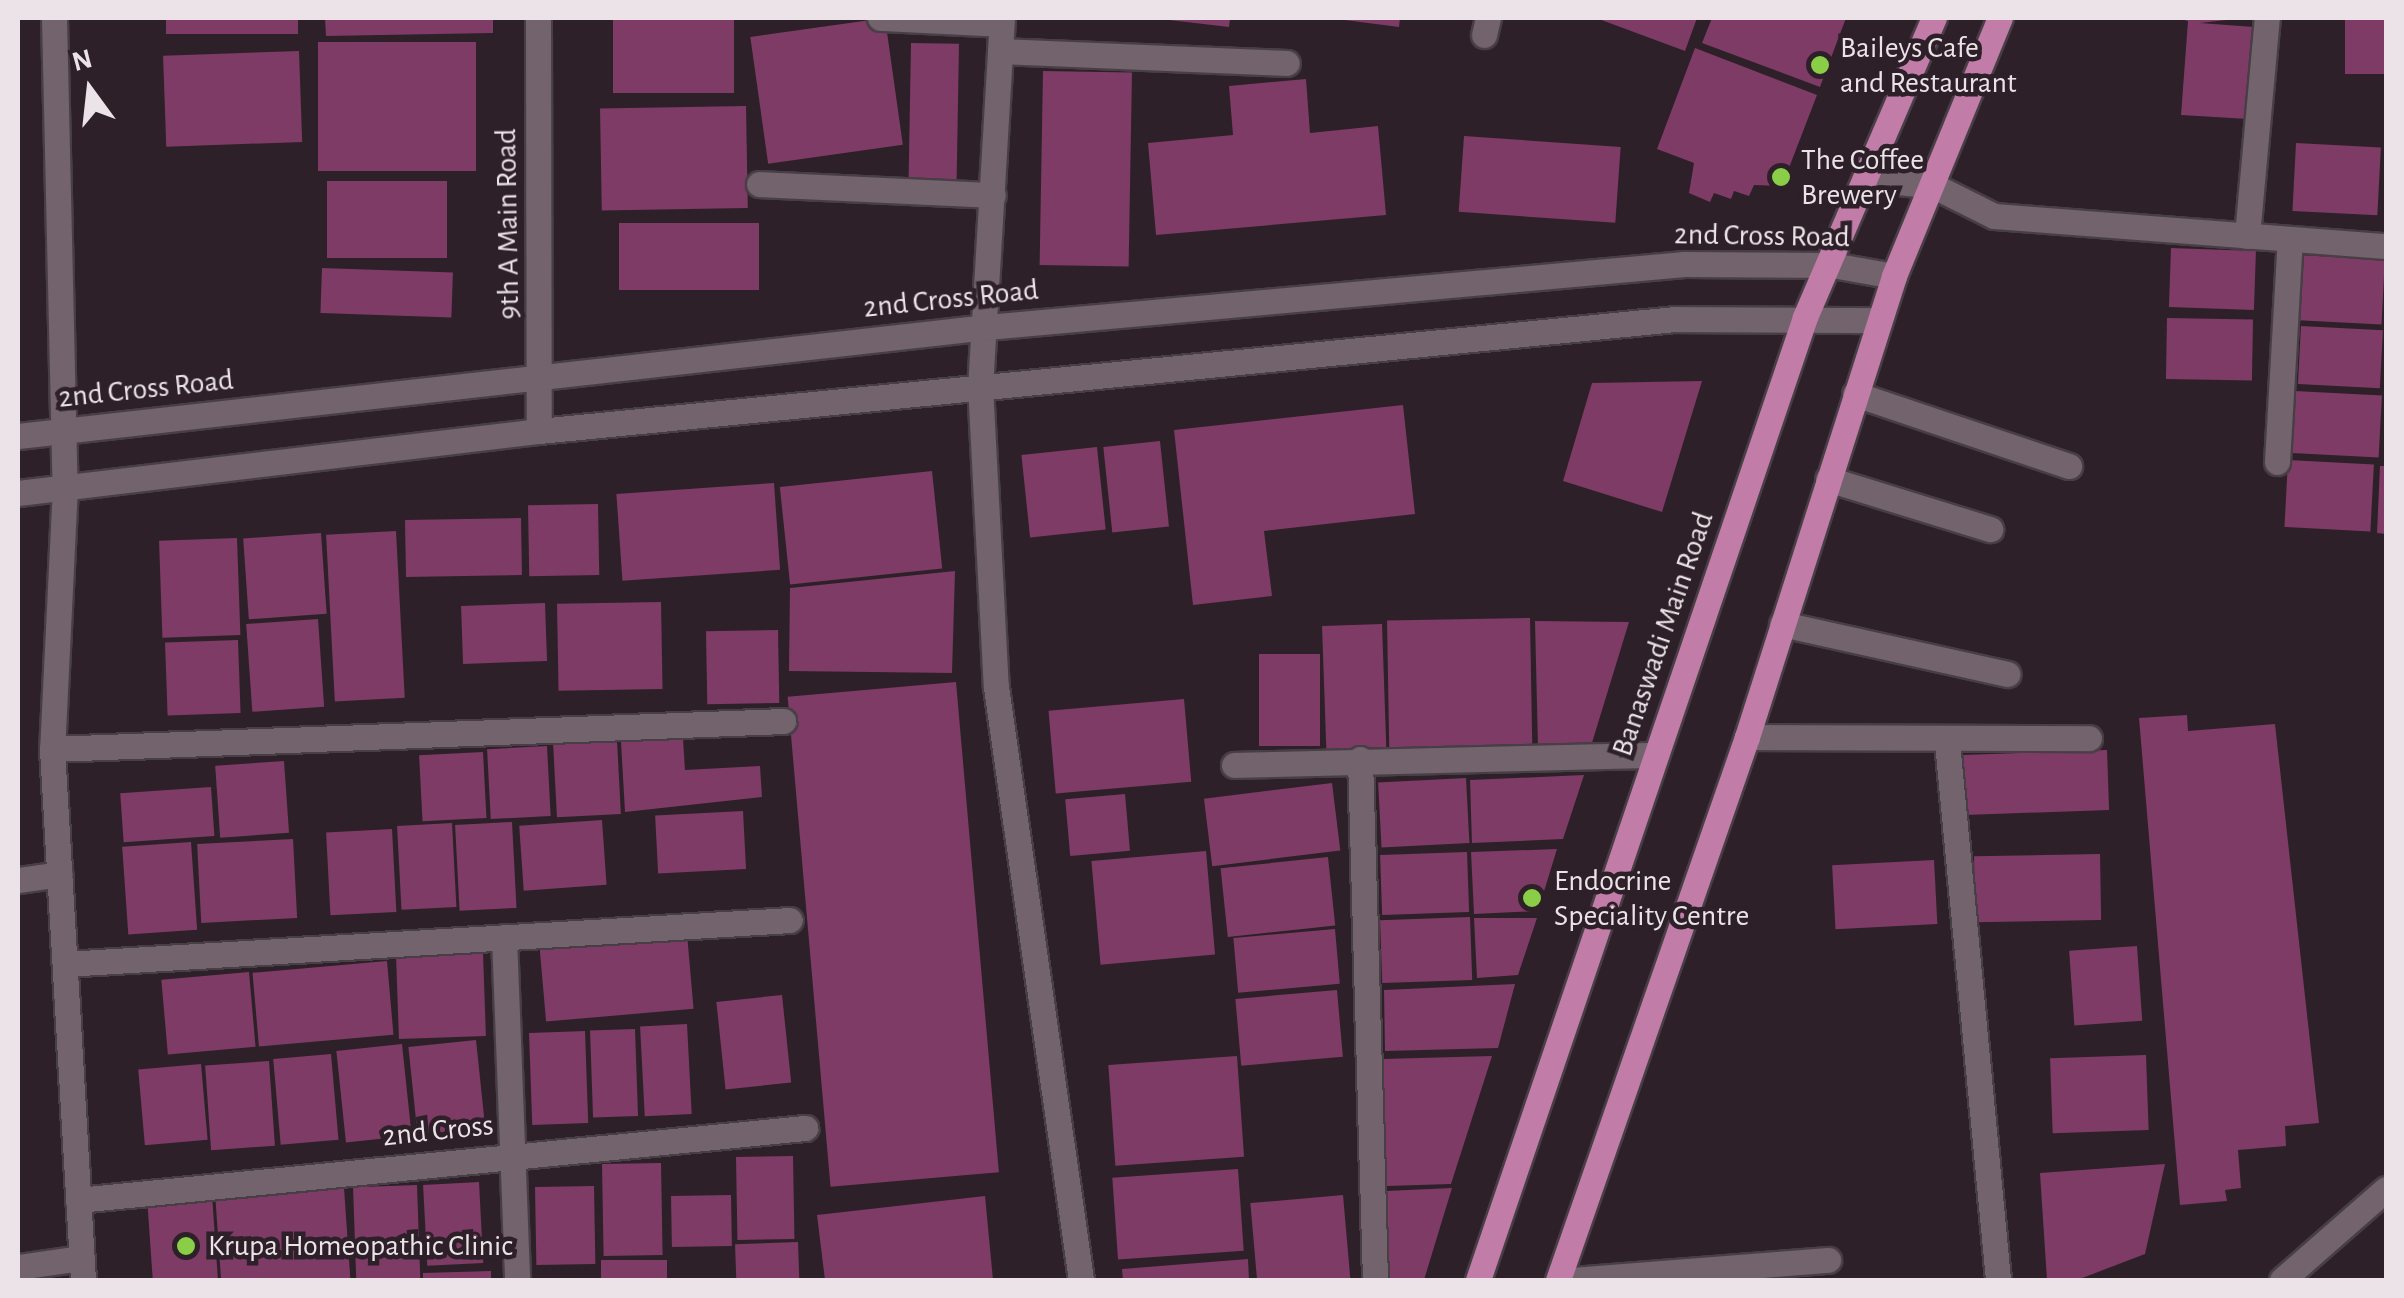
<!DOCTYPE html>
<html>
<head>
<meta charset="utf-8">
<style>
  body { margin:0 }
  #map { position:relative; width:2404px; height:1298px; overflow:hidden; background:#2d2028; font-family:"Alegreya Sans",sans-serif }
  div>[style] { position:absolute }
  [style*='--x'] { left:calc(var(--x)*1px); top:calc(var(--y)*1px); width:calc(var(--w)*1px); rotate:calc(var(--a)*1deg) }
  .building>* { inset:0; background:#7d3b66; transform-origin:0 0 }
  .roads { filter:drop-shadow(2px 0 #483e45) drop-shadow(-2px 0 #483e45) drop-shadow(0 2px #483e45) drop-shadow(0 -2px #483e45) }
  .lane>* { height:25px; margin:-12.5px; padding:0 12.5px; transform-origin:12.5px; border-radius:12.5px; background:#72636c }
  .street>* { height:25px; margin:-12.5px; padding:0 12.5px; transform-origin:12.5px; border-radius:12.5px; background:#72636c }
  .secondary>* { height:25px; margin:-12.5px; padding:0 12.5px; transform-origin:12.5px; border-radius:12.5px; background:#72636c }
  .primary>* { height:25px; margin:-12.5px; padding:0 12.5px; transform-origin:12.5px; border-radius:12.5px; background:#c17ca7 }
  .dots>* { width:28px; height:28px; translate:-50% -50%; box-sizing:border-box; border:5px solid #2d2028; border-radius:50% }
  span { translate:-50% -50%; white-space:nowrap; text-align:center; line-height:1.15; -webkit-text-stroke:9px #2d2028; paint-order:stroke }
  .poi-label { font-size:30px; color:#ebe3e8 }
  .left { translate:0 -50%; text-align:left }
  .street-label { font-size:30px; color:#ebe3e8 }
  .frame { position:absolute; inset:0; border:20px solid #ebe3e8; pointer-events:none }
  .north { position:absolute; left:40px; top:40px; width:100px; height:100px; -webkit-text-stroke:8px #2d2028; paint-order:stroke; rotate:345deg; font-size:28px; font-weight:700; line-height:40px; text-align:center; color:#ebe3e8 }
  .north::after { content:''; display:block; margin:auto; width:35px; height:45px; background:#ebe3e8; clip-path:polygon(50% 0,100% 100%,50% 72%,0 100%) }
</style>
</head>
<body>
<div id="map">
  <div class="building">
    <div style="left:166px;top:18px;width:132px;height:16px"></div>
    <div style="clip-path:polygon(325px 18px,493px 18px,493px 33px,326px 36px)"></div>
    <div style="left:613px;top:18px;width:121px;height:75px"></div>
    <div style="left:885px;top:18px;width:128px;height:136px;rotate:82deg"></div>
    <div style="clip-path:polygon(1152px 18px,1230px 18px,1229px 27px)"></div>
    <div style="clip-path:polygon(1329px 18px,1400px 18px,1399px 27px)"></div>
    <div style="clip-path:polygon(1596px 18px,1697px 18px,1685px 51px)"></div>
    <div style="clip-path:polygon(1712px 18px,1846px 18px,1820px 87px,1702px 43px)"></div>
    <div style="clip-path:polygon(2177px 18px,2244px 18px,2200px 23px,2254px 27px,2248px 119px,2181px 115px,2188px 21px)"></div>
    <div style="left:2345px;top:18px;width:41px;height:56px"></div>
    <div style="left:476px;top:42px;width:129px;height:158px;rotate:90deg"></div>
    <div style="left:911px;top:43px;width:48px;height:137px;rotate:1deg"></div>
    <div style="clip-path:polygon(1695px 48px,1817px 95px,1782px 186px,1754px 185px,1749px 196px,1734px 191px,1731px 199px,1714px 193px,1710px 202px,1689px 193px,1694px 163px,1657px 149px)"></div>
    <div style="left:299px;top:51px;width:91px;height:136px;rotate:88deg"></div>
    <div style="left:1043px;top:71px;width:89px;height:194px;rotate:1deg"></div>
    <div style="clip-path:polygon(1306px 79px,1310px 133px,1378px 126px,1386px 215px,1156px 235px,1148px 143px,1233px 135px,1229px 86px)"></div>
    <div style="left:746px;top:106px;width:102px;height:146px;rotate:89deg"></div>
    <div style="left:1464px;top:136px;width:157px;height:76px;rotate:4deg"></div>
    <div style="left:2296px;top:143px;width:85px;height:68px;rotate:3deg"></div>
    <div style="left:327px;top:181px;width:120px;height:77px"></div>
    <div style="left:619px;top:223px;width:140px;height:67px"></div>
    <div style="left:2171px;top:248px;width:85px;height:59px;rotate:2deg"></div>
    <div style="left:2297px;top:255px;width:88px;height:65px;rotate:3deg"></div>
    <div style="left:322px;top:268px;width:131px;height:45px;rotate:2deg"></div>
    <div style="left:2167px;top:318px;width:86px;height:61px;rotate:1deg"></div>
    <div style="left:2301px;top:326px;width:82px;height:58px;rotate:3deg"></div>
    <div style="clip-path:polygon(1702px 381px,1662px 512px,1563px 481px,1592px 383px)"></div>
    <div style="left:2295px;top:391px;width:87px;height:62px;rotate:3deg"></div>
    <div style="clip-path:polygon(1403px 405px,1415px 514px,1264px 531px,1272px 596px,1193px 605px,1174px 430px)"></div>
    <div style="left:1160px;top:441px;width:86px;height:57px;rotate:84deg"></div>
    <div style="left:1097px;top:447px;width:83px;height:76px;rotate:84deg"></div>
    <div style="left:2288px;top:460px;width:86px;height:67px;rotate:3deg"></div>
    <div style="clip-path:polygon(2380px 466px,2386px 466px,2386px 534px,2377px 533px)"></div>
    <div style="left:932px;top:471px;width:98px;height:153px;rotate:84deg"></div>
    <div style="left:774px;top:483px;width:87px;height:158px;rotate:86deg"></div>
    <div style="left:598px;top:504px;width:71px;height:70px;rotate:89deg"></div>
    <div style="left:521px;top:518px;width:57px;height:116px;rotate:89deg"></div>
    <div style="left:396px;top:531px;width:167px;height:70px;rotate:87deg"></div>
    <div style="left:321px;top:533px;width:81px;height:78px;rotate:86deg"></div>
    <div style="left:237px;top:538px;width:97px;height:78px;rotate:88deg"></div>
    <div style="clip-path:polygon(955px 571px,952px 673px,789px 671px,790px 588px)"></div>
    <div style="left:661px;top:602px;width:87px;height:104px;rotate:89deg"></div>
    <div style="left:545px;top:603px;width:58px;height:84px;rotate:88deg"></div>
    <div style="left:1530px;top:618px;width:129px;height:143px;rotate:89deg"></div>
    <div style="left:318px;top:619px;width:88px;height:72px;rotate:86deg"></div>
    <div style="clip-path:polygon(1535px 621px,1629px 622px,1591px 746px,1538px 747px)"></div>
    <div style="left:1382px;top:624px;width:123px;height:60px;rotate:88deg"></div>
    <div style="left:778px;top:630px;width:73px;height:72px;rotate:89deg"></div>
    <div style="left:238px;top:640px;width:73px;height:73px;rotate:88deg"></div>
    <div style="left:1320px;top:654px;width:92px;height:61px;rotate:90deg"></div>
    <div style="left:956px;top:682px;width:492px;height:169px;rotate:85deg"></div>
    <div style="left:1184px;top:699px;width:83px;height:136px;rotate:85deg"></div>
    <div style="clip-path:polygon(2187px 715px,2188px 731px,2275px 724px,2319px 1123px,2285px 1126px,2286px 1146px,2238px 1150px,2241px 1188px,2225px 1190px,2227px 1201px,2180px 1205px,2139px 718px)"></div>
    <div style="clip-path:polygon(683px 739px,685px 770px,760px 766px,762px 797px,625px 812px,621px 742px)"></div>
    <div style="left:617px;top:740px;width:74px;height:64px;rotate:87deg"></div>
    <div style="left:547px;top:746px;width:70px;height:60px;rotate:87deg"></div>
    <div style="left:2107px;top:750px;width:60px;height:144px;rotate:88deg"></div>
    <div style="left:483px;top:752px;width:66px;height:64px;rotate:87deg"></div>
    <div style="left:284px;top:761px;width:72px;height:69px;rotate:86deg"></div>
    <div style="clip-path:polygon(1584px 775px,1563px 839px,1472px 843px,1470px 780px)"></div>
    <div style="left:1466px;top:778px;width:65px;height:88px;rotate:87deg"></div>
    <div style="left:1332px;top:783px;width:68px;height:129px;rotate:83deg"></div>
    <div style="left:211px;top:787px;width:49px;height:91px;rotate:86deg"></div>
    <div style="left:1125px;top:794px;width:57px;height:60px;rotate:85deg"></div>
    <div style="left:743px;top:811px;width:58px;height:88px;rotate:87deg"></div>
    <div style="left:602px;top:820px;width:65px;height:83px;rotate:86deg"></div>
    <div style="left:512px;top:822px;width:86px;height:57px;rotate:87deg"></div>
    <div style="left:452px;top:823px;width:84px;height:55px;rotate:87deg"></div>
    <div style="left:392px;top:829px;width:83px;height:66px;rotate:87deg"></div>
    <div style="left:293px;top:839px;width:79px;height:96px;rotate:87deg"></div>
    <div style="left:191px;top:842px;width:88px;height:69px;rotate:86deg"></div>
    <div style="clip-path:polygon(1557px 849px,1538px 911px,1474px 914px,1471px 852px)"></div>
    <div style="left:1206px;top:851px;width:104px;height:115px;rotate:85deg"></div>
    <div style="left:1467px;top:852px;width:60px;height:87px;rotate:88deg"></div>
    <div style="left:2100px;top:854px;width:66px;height:126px;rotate:89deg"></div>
    <div style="left:1328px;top:857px;width:69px;height:108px;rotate:84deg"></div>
    <div style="left:1934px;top:860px;width:64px;height:102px;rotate:87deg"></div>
    <div style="left:1470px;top:917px;width:63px;height:90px;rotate:88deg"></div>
    <div style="clip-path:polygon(1474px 918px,1537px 918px,1518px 975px,1477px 978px)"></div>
    <div style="left:1335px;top:929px;width:55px;height:102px;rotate:85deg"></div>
    <div style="left:687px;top:934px;width:75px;height:148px;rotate:85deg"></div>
    <div style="left:2137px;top:946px;width:75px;height:68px;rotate:86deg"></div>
    <div style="left:483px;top:953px;width:83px;height:87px;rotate:88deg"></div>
    <div style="left:387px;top:961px;width:74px;height:135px;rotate:85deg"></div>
    <div style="left:249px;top:972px;width:75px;height:88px;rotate:85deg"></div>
    <div style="clip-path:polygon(1515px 984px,1498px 1048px,1385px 1051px,1384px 990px)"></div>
    <div style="left:1337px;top:990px;width:67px;height:102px;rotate:85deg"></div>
    <div style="left:782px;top:995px;width:88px;height:66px;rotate:84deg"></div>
    <div style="left:687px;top:1024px;width:90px;height:47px;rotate:87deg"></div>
    <div style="left:635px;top:1029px;width:87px;height:45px;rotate:88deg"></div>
    <div style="left:585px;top:1031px;width:92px;height:56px;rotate:88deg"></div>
    <div style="left:476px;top:1040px;width:88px;height:68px;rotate:84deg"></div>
    <div style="left:402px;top:1044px;width:92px;height:66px;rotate:84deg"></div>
    <div style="left:331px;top:1054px;width:86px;height:58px;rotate:85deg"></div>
    <div style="left:2146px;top:1055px;width:75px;height:96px;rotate:88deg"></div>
    <div style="left:1237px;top:1056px;width:101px;height:129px;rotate:86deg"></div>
    <div style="clip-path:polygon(1492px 1056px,1451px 1184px,1387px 1186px,1383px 1059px)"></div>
    <div style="left:269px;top:1061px;width:85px;height:64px;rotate:86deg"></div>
    <div style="left:201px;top:1064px;width:76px;height:63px;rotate:85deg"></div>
    <div style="left:793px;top:1156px;width:83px;height:57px;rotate:89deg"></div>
    <div style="left:661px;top:1163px;width:92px;height:59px;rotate:89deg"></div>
    <div style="clip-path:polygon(2165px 1164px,2145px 1254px,2077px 1280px,2047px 1280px,2040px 1173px)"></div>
    <div style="left:1238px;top:1169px;width:82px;height:126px;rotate:86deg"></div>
    <div style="left:479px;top:1182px;width:81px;height:56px;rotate:87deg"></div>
    <div style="left:417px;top:1185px;width:95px;height:64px;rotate:88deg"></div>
    <div style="left:594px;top:1186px;width:78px;height:59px;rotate:89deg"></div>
    <div style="left:344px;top:1188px;width:91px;height:129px;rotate:86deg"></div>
    <div style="clip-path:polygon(1452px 1188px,1424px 1280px,1389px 1280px,1386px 1191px)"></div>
    <div style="left:212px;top:1195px;width:85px;height:65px;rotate:86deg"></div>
    <div style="left:731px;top:1195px;width:51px;height:60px;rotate:89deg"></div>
    <div style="left:1343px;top:1195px;width:85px;height:93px;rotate:85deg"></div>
    <div style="clip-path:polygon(985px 1196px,993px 1280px,825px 1280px,817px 1215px)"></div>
    <div style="left:798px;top:1242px;width:38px;height:63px;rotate:88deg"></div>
    <div style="clip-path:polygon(1248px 1259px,1249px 1280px,1123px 1280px,1122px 1269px)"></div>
    <div style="left:667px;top:1260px;width:20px;height:66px;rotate:90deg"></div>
    <div style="clip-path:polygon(491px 1271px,491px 1280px,423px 1280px,423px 1273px)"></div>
  </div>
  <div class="roads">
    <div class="lane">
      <div style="--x:1855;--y:394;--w:226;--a:18.6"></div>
      <div style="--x:1828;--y:479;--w:170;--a:17.2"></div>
      <div style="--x:1782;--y:624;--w:231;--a:12.5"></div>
    </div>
    <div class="street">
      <div style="--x:538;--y:18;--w:413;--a:89.9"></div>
      <div style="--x:880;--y:18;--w:121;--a:2.8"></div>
      <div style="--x:1002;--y:18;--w:368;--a:93.4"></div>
      <div style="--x:980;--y:385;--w:302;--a:87"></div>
      <div style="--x:996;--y:687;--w:599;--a:81.84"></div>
      <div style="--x:1484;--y:35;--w:17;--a:-77"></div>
      <div style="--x:1000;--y:51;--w:287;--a:2.4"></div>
      <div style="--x:1870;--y:179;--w:64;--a:6.2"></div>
      <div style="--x:1934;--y:186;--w:67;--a:26.6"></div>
      <div style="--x:1994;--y:216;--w:393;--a:4.4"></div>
      <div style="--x:759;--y:184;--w:234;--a:2.7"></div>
      <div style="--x:2247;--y:236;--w:219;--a:-84.8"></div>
      <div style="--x:2277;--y:462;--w:223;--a:-86.7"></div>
      <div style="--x:1747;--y:737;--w:342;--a:0.2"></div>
      <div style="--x:1947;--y:742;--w:540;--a:84.58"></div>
      <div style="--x:52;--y:749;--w:732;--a:-2.19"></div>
      <div style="--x:1360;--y:759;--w:521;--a:88.35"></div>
      <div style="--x:1234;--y:765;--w:422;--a:-1.4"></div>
      <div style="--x:18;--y:880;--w:42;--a:-8.1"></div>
      <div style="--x:504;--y:937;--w:343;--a:87.8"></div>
      <div style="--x:65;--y:964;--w:726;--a:-3.47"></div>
      <div style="--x:78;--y:1200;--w:731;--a:-5.66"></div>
      <div style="--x:18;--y:1267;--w:64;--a:-8.1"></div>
      <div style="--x:1572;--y:1280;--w:257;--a:-4.5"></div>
    </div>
    <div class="secondary">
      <div style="--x:54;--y:18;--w:468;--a:88.7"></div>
      <div style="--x:65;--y:486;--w:263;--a:92.8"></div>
      <div style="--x:52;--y:749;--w:532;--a:86.66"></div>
      <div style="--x:18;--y:436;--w:975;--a:-6.42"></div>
      <div style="--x:987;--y:327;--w:700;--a:-5.16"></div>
      <div style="--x:1684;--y:264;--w:148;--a:0.4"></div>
      <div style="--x:1832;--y:265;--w:63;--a:10.1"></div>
      <div style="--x:18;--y:493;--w:525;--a:-6.79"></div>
      <div style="--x:539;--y:431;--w:1142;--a:-5.63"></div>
      <div style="--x:1675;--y:319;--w:204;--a:0.3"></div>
      <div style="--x:2282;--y:1280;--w:138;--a:-41.2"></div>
    </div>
    <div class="primary">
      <div style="--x:1478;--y:1280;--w:1017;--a:-71.24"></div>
      <div style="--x:1805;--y:317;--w:326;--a:-66.7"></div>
      <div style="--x:1558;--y:1280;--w:575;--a:-70.81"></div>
      <div style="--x:1747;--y:737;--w:484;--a:-72.3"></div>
      <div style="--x:1894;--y:276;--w:279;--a:-67.7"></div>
    </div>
  </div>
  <div class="dots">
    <div style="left:1820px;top:65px;background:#8ace47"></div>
    <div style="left:1781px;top:177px;background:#8ace47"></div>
    <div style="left:1532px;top:898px;background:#8ace47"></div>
    <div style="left:186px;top:1246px;background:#8ace47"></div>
  </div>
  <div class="poi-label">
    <span class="left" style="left:1840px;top:65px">Baileys Cafe<br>and Restaurant</span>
    <span class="left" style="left:1801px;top:177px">The Coffee<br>Brewery</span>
    <span class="left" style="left:1554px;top:898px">Endocrine<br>Speciality Centre</span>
    <span class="left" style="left:208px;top:1246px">Krupa Homeopathic Clinic</span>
  </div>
  <div class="street-label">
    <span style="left:508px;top:224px;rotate:-91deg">9th A Main Road</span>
    <span style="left:1762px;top:236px;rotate:1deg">2nd Cross Road</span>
    <span style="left:951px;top:299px;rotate:-6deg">2nd Cross Road</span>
    <span style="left:146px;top:389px;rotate:-6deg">2nd Cross Road</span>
    <span style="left:1663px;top:634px;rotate:-71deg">Banaswadi Main Road</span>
    <span style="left:438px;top:1131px;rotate:-6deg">2nd Cross</span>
  </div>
  <div class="frame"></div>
  <div class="north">N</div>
</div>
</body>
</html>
